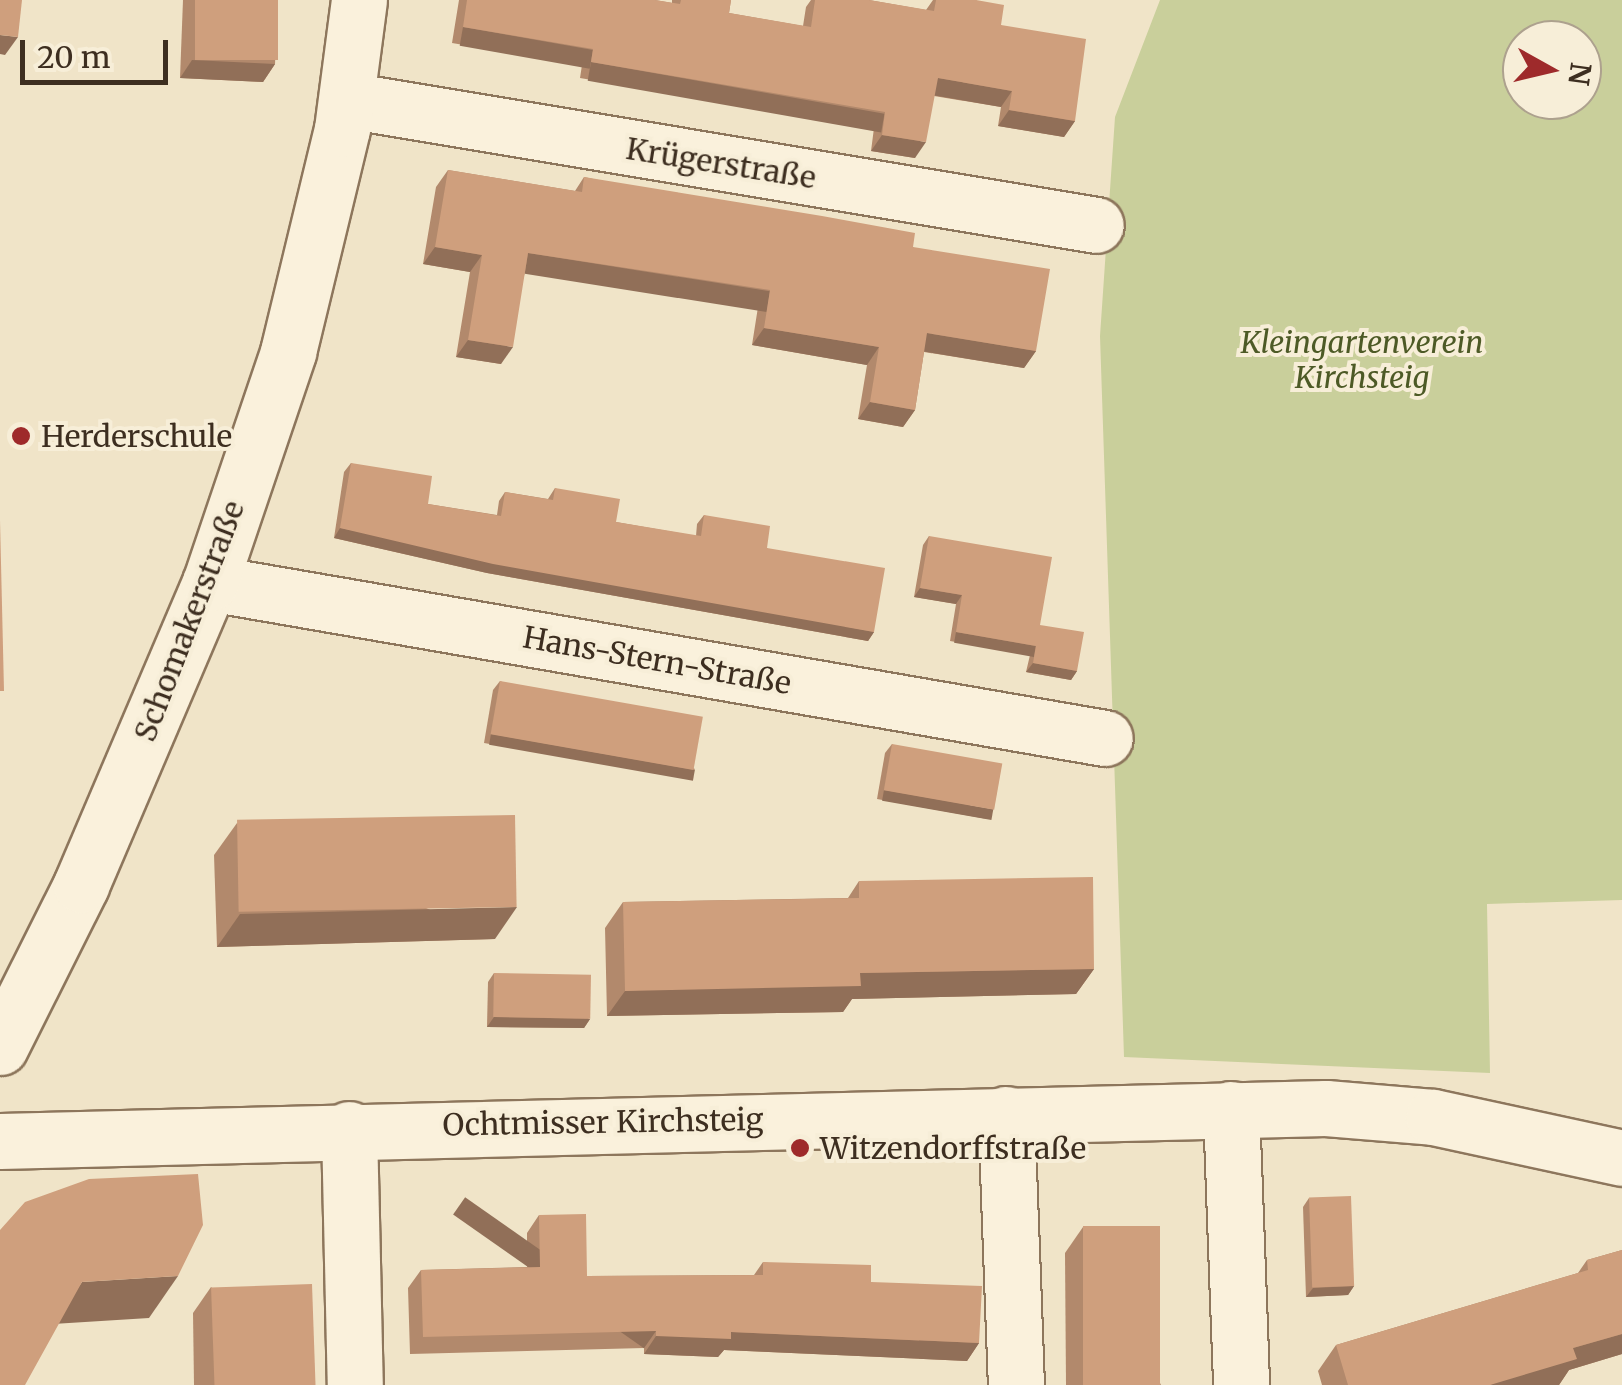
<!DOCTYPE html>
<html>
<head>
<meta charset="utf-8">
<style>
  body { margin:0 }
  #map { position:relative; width:1622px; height:1385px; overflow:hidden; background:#f0e4c8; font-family:Merriweather,serif }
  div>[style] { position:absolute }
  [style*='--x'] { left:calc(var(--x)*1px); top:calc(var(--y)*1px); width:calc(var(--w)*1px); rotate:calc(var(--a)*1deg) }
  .green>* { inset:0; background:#c9cf9b }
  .roads { filter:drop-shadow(2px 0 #8d765c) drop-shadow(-2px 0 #8d765c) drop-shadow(0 2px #8d765c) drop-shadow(0 -2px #8d765c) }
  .minor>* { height:55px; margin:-27.5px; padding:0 27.5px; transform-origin:27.5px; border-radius:27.5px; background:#faf1dc }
  .wall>* { inset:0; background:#b2896c }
  .shaded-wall>* { inset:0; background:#916f58; transform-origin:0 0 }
  .building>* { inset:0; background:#cf9f7d; transform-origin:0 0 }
  .dots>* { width:28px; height:28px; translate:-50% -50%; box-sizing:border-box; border:5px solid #f7eed8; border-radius:50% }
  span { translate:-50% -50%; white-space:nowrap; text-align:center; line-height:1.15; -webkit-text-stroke:8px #f7eed8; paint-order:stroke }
  .street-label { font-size:30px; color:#3d2e20 }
  .park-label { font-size:30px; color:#4d5a26; font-style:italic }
  .poi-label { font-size:30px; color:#3d2e20 }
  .left { translate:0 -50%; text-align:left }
  .north { position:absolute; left:1502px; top:20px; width:100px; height:100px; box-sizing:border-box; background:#f7eed8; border:2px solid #ada18e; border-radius:50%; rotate:98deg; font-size:28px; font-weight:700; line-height:40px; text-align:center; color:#3d2e20 }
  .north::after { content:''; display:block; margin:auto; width:35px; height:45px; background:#9e2a2b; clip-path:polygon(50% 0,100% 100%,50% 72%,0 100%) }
  .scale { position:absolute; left:20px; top:40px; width:148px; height:45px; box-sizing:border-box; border:5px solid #3d2e20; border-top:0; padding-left:12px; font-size:30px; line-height:35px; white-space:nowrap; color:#3d2e20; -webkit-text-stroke:8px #f7eed8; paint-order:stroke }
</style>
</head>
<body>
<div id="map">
  <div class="green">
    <div style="clip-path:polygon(evenodd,1160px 0,1622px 0,1622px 900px,1487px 904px,1490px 1073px,1124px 1057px,1100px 336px,1115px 117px,1160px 0,1522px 40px,1582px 40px,1582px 100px,1522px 100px,1522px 40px)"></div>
  </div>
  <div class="roads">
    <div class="minor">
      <div style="--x:347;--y:100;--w:759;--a:9.47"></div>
      <div style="--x:210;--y:583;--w:908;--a:9.83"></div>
      <div style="--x:0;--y:1047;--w:181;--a:-63.4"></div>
      <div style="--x:81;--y:885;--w:328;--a:-66.9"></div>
      <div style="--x:210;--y:583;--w:244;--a:-71.3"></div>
      <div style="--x:288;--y:352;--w:229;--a:-76.4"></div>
      <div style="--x:342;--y:129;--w:130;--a:-82.5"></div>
      <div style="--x:1231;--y:1109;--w:276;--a:87.9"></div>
      <div style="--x:1006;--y:1114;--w:271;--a:87.9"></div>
      <div style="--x:349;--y:1129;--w:256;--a:88.7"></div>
      <div style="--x:0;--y:1141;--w:1326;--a:-1.43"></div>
      <div style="--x:1326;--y:1108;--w:107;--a:4.8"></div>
      <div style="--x:1433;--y:1117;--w:193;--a:12.2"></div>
    </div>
  </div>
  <div class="wall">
    <div style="clip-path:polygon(183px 0,278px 0,275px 64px,263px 82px,180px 78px)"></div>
    <div style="clip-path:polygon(459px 0,655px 0,672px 3px,672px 0,731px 0,729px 13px,803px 26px,806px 7px,811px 0,869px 0,926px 10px,933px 0,976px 0,1001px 25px,1075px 121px,1064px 137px,998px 126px,1001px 107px,934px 96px,915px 158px,871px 151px,874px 128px,580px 78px,582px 65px,452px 43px)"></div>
    <div style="clip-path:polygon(448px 170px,575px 191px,584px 177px,913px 247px,1036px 351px,1024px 368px,924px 352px,915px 410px,903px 427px,858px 419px,867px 365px,752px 345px,758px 307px,525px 272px,501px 364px,456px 357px,470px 272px,423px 264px,436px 187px)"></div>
    <div style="clip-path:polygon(351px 463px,428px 504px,497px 515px,499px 501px,505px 492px,548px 499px,555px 488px,616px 522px,696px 536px,697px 524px,704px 515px,767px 548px,874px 632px,868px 641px,487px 573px,334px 538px,344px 472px)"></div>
    <div style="clip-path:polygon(929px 536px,1040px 625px,1077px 671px,1071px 680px,1026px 672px,1030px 655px,950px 641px,956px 604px,914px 597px,923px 545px)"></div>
    <div style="clip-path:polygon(500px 681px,695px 769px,688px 778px,484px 743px,493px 690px)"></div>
    <div style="clip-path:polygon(892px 744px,987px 819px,877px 799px,885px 753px)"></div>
    <div style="clip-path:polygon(237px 823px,495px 939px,217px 947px,214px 855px)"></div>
    <div style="clip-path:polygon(859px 881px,1094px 969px,1076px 994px,852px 999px,843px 1012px,607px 1016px,605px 928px,623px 902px,848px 898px)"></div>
    <div style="clip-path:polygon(494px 973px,590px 1019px,584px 1028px,487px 1027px,488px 982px)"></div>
    <div style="clip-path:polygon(1309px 1198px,1354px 1286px,1348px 1295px,1306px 1297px,1303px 1207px)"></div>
    <div style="clip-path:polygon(539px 1215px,587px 1276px,754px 1275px,763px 1262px,871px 1282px,979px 1343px,967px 1361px,724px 1350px,718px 1357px,644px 1354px,644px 1348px,410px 1354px,408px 1288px,421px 1270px,527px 1267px,527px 1233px)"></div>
    <div style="clip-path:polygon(1083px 1227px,1161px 1385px,1066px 1385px,1065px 1253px)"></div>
    <div style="clip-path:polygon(1622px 1250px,1622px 1354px,1569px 1370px,1559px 1385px,1322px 1385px,1318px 1371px,1336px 1345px,1578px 1273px,1587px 1260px)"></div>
    <div style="clip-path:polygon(211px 1287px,315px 1385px,194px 1385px,193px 1313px)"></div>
  </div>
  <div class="shaded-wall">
    <div style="left:463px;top:27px;width:132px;height:19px;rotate:10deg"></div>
    <div style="clip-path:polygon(0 35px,18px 37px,5px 55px,0 54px)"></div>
    <div style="clip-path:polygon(192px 60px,275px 64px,263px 82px,180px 78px)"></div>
    <div style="left:591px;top:62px;width:298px;height:19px;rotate:10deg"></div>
    <div style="clip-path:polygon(938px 78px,1012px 91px,1001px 107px,926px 94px)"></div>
    <div style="clip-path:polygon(1009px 110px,1075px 121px,1064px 137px,998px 126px)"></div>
    <div style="clip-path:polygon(882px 135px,926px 142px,915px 158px,871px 151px)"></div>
    <div style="clip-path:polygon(435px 247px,482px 255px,470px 272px,423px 264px)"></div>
    <div style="left:528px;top:253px;width:245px;height:21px;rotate:9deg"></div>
    <div style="clip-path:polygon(764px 328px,879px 347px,867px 365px,752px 345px)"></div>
    <div style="clip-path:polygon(927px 333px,1036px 351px,1024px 368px,915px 350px)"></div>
    <div style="clip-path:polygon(468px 340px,513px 347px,501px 364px,456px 357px)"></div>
    <div style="clip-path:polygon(870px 402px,915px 410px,903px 427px,858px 419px)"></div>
    <div style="clip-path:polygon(340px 528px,874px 632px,868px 641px,487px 573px,334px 538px)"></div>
    <div style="clip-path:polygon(920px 588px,962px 595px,956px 604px,914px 597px)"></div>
    <div style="left:956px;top:632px;width:81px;height:11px;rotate:10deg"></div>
    <div style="clip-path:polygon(1033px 663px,1077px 671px,1071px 680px,1026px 672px)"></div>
    <div style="left:491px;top:734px;width:207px;height:11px;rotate:10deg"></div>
    <div style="left:884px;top:790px;width:111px;height:11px;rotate:10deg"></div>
    <div style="clip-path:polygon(517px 907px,495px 939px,217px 947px,240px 914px)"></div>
    <div style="clip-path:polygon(1094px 969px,1076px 994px,852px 999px,843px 1012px,607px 1016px,625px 991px,860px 973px)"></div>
    <div style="clip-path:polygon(494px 1017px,590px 1019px,584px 1028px,487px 1027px)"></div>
    <div style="clip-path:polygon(178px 1276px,149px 1318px,53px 1324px,82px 1282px)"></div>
    <div style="clip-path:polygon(1354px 1286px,1348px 1295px,1306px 1297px,1313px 1288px)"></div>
    <div style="left:656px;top:1331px;width:21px;height:233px;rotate:125deg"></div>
    <div style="clip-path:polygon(731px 1332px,979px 1343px,967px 1361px,724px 1350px,718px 1357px,644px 1354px,656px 1336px)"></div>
    <div style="clip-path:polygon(1622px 1334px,1622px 1354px,1569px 1370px,1559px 1385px,1490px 1385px,1573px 1348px)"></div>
  </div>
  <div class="building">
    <div style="clip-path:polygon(0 0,22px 0,18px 37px,0 35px)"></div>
    <div style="left:195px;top:0;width:83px;height:60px"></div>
    <div style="clip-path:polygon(467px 0,655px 0,680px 4px,681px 0,731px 0,729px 13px,811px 27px,815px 0,869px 0,934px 11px,936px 0,976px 0,1004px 5px,1001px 25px,1086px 39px,1075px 121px,1009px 110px,1012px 91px,938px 78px,926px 142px,882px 135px,885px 112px,591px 62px,593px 49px,463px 27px)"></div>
    <div style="clip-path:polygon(448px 170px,582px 192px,584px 177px,822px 216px,915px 233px,913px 247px,1050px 269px,1036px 351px,927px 333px,915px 410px,870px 402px,879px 347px,764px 328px,770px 290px,528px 253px,513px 347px,468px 340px,482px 255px,435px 247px)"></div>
    <div style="clip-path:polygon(351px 463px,432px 476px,428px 504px,501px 516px,505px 492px,553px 500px,555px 488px,620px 499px,616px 522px,701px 536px,704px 515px,770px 526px,767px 548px,885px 568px,874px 632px,493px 564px,340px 528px)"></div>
    <div style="clip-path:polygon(0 520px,4px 691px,0 691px)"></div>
    <div style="clip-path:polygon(929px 536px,1052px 557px,1037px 642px,1040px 625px,1084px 632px,1077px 671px,1033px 663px,1036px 646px,956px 632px,962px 595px,920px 588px)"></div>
    <div style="left:500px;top:681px;width:206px;height:54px;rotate:10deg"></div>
    <div style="left:892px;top:744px;width:112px;height:47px;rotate:10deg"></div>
    <div style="left:515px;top:815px;width:92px;height:278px;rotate:89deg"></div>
    <div style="clip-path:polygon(1093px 877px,1094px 969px,860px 973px,861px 986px,625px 991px,623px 902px,859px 898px,859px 881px)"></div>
    <div style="left:494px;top:973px;width:97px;height:44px;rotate:1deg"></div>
    <div style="clip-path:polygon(198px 1174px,203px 1225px,178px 1276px,82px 1282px,25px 1385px,0 1385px,0 1230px,25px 1202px,89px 1179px)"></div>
    <div style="left:1351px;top:1196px;width:90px;height:42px;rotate:88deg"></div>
    <div style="clip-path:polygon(586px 1214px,587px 1276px,763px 1275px,763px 1262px,871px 1265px,871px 1282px,982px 1286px,979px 1343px,731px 1332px,731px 1339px,656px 1336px,656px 1331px,423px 1337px,421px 1270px,540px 1267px,539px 1215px)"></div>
    <div style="left:1160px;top:1226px;width:159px;height:77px;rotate:90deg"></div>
    <div style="clip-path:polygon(1622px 1250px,1622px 1334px,1573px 1348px,1577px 1359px,1490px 1385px,1348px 1385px,1336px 1345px,1588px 1270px,1587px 1260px)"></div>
    <div style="left:312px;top:1284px;width:101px;height:101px;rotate:88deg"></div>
  </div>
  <div class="dots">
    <div style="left:21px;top:436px;background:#9e2a2b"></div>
    <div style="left:800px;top:1148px;background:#9e2a2b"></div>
  </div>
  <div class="street-label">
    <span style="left:721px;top:163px;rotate:9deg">Krügerstraße</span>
    <span style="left:189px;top:621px;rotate:-69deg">Schomakerstraße</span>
    <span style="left:657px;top:660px;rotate:10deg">Hans-Stern-Straße</span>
    <span style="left:603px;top:1122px;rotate:-1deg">Ochtmisser Kirchsteig</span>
  </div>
  <div class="park-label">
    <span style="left:1362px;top:359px">Kleingartenverein<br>Kirchsteig</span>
  </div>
  <div class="poi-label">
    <span class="left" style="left:41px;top:436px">Herderschule</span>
    <span class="left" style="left:820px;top:1148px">Witzendorffstraße</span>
  </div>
  <div class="north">N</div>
  <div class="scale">20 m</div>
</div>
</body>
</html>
